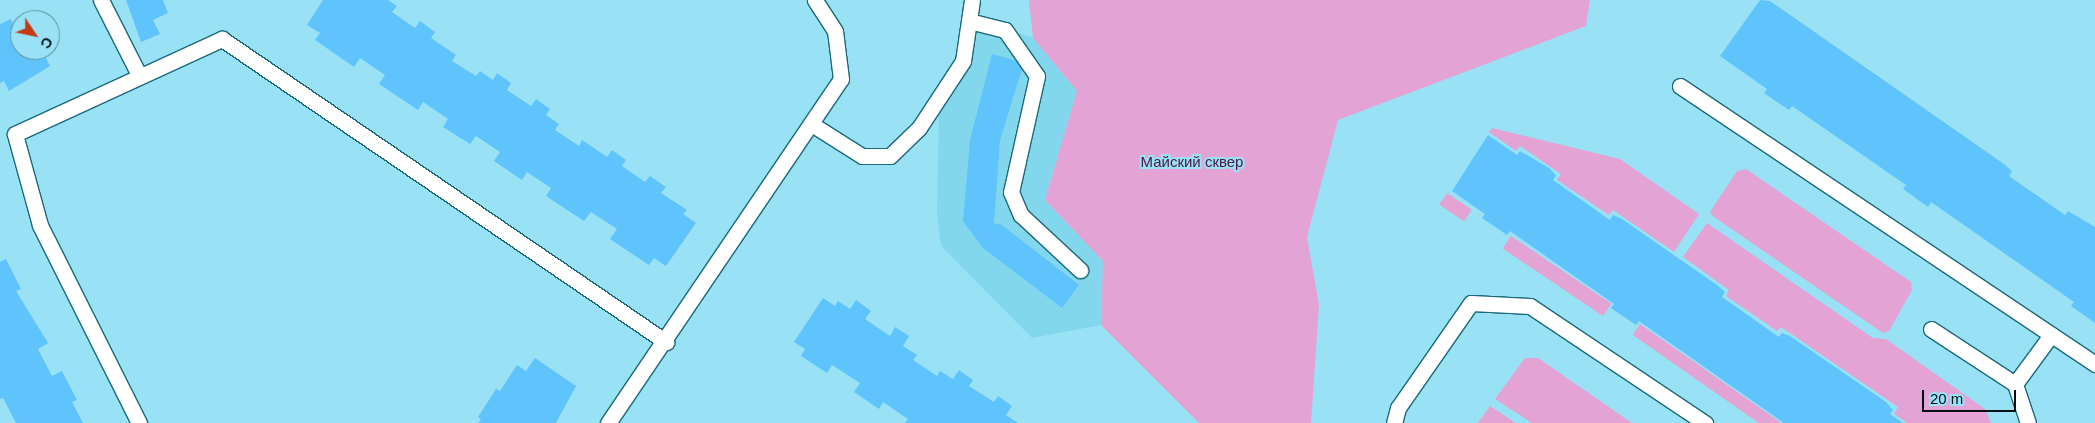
<!DOCTYPE html>
<html>
<head>
<meta charset="utf-8">
<style>
  body { margin:0 }
  #map { position:relative; width:2095px; height:423px; overflow:hidden; background:#99e2f5; font-family:Arial,sans-serif }
  div>[style] { position:absolute }
  [style*='--x'] { left:calc(var(--x)*1px); top:calc(var(--y)*1px); width:calc(var(--w)*1px); rotate:calc(var(--a)*1deg) }
  .built>* { inset:0; background:#83d7ec }
  .green>* { inset:0; background:#e3a3d4; transform-origin:0 0 }
  .building>* { inset:0; background:#5ec4fb }
  .roads { filter:drop-shadow(1px 0 #196979) drop-shadow(-1px 0 #196979) drop-shadow(0 1px #196979) drop-shadow(0 -1px #196979) }
  .lane>* { height:15px; margin:-7.5px; padding:0 7.5px; transform-origin:7.5px; border-radius:7.5px; background:#fff }
  span { translate:-50% -50%; white-space:nowrap; text-align:center; line-height:1.15; -webkit-text-stroke:4px #99e2f5; paint-order:stroke }
  .park-label { font-size:15px; color:#4f1345 }
  .north { position:absolute; left:10px; top:10px; width:50px; height:50px; box-sizing:border-box; background:#99e2f5; border:1px solid #5c8e9c; border-radius:50%; rotate:124deg; font-size:14px; font-weight:700; line-height:20px; text-align:center; color:#001116 }
  .north::after { content:''; display:block; margin:auto; width:18px; height:22px; background:#c43b14; clip-path:polygon(50% 0,100% 100%,50% 72%,0 100%) }
  .scale { position:absolute; left:1922px; top:390px; width:94px; height:22px; box-sizing:border-box; border:2px solid #001116; border-top:0; padding-left:6px; font-size:15px; line-height:18px; white-space:nowrap; color:#001116; -webkit-text-stroke:4px #99e2f5; paint-order:stroke }
</style>
</head>
<body>
<div id="map">
  <div class="built">
    <div style="clip-path:polygon(977px 18px,1033px 38px,1077px 91px,1045px 200px,1103px 261px,1101px 325px,1032px 338px,941px 246px,937px 214px,939px 109px)"></div>
  </div>
  <div class="green">
    <div style="clip-path:polygon(1029px 0,1590px 0,1586px 26px,1338px 120px,1307px 237px,1319px 305px,1311px 423px,1199px 423px,1101px 325px,1103px 261px,1045px 200px,1077px 91px,1033px 38px)"></div>
    <div style="clip-path:polygon(1492px 128px,1620px 159px,1699px 214px,1674px 252px,1613px 210px,1609px 215px,1557px 180px,1561px 174px,1520px 146px,1516px 151px,1489px 132px)"></div>
    <div style="clip-path:polygon(1746px 169px,1911px 282px,1912px 290px,1889px 331px,1883px 333px,1714px 217px,1710px 212px,1737px 171px)"></div>
    <div style="left:1447px;top:193px;width:30px;height:14px;rotate:34deg"></div>
    <div style="clip-path:polygon(1707px 223px,1873px 338px,1886px 339px,1985px 409px,1991px 423px,1907px 423px,1894px 414px,1898px 407px,1781px 327px,1777px 331px,1726px 296px,1729px 290px,1683px 257px)"></div>
    <div style="left:1511px;top:236px;width:121px;height:15px;rotate:34deg"></div>
    <div style="left:1640px;top:324px;width:174px;height:13px;rotate:35deg"></div>
    <div style="clip-path:polygon(1525px 358px,1538px 358px,1632px 423px,1532px 423px,1495px 399px)"></div>
    <div style="clip-path:polygon(1490px 406px,1516px 423px,1478px 423px)"></div>
  </div>
  <div class="building">
    <div style="clip-path:polygon(126px 0,163px 0,168px 13px,153px 20px,160px 34px,141px 42px)"></div>
    <div style="clip-path:polygon(323px 0,388px 0,397px 6px,392px 12px,415px 28px,420px 21px,435px 32px,431px 38px,456px 55px,452px 61px,476px 76px,480px 71px,493px 80px,497px 73px,511px 83px,507px 90px,531px 106px,536px 99px,550px 109px,546px 115px,559px 124px,555px 130px,579px 146px,582px 140px,607px 157px,612px 150px,626px 160px,622px 166px,645px 182px,650px 176px,666px 187px,661px 193px,687px 210px,683px 214px,696px 223px,666px 266px,654px 258px,649px 265px,610px 239px,617px 229px,591px 212px,584px 221px,546px 196px,551px 188px,527px 172px,522px 180px,494px 161px,500px 152px,476px 136px,470px 144px,443px 127px,448px 119px,423px 102px,418px 110px,379px 84px,385px 75px,360px 58px,354px 67px,315px 40px,320px 33px,307px 25px)"></div>
    <div style="clip-path:polygon(1760px 0,1770px 1px,2004px 164px,2012px 171px,2009px 176px,2065px 215px,2068px 211px,2095px 227px,2095px 323px,2071px 306px,2074px 302px,1931px 202px,1928px 207px,1903px 189px,1906px 185px,1792px 106px,1789px 110px,1764px 93px,1767px 89px,1720px 56px)"></div>
    <div style="clip-path:polygon(11px 19px,14px 27px,20px 24px,20px 50px,42px 50px,50px 66px,9px 91px,4px 81px,0 83px,0 24px)"></div>
    <div style="clip-path:polygon(992px 54px,1024px 63px,1000px 140px,994px 223px,1002px 225px,1079px 285px,1062px 308px,983px 248px,963px 221px,970px 140px)"></div>
    <div style="clip-path:polygon(1488px 135px,1517px 155px,1520px 151px,1549px 168px,1556px 175px,1553px 180px,1610px 220px,1613px 215px,1622px 219px,1717px 285px,1725px 292px,1722px 297px,1779px 337px,1782px 333px,1790px 336px,1886px 402px,1893px 410px,1890px 414px,1903px 423px,1784px 423px,1639px 321px,1636px 325px,1611px 308px,1614px 304px,1510px 231px,1507px 235px,1482px 218px,1485px 214px,1452px 191px)"></div>
    <div style="clip-path:polygon(6px 259px,21px 289px,16px 291px,48px 343px,38px 349px,52px 376px,62px 371px,77px 400px,72px 402px,83px 423px,16px 423px,3px 398px,0 399px,0 262px)"></div>
    <div style="clip-path:polygon(823px 298px,835px 306px,838px 301px,850px 309px,856px 300px,871px 311px,865px 319px,890px 336px,895px 327px,909px 336px,903px 346px,917px 355px,913px 360px,937px 376px,940px 371px,953px 379px,959px 370px,973px 380px,969px 386px,994px 402px,998px 396px,1012px 406px,1006px 415px,1018px 423px,905px 423px,908px 419px,883px 402px,879px 409px,854px 392px,860px 383px,832px 365px,827px 373px,801px 356px,805px 349px,794px 342px)"></div>
    <div style="clip-path:polygon(535px 358px,576px 386px,556px 423px,478px 423px,481px 419px,478px 417px,496px 389px,500px 391px,517px 365px,526px 371px)"></div>
  </div>
  <div class="roads">
    <div class="lane">
      <div style="--x:101;--y:0;--w:84;--a:63.1"></div>
      <div style="--x:969;--y:21;--w:37;--a:14"></div>
      <div style="--x:1005;--y:30;--w:56;--a:55.2"></div>
      <div style="--x:1037;--y:76;--w:119;--a:102.6"></div>
      <div style="--x:1011;--y:192;--w:25;--a:67"></div>
      <div style="--x:1021;--y:215;--w:81;--a:43"></div>
      <div style="--x:1680;--y:86;--w:500;--a:33.8"></div>
      <div style="--x:813;--y:125;--w:58;--a:32.3"></div>
      <div style="--x:862;--y:156;--w:28;--a:0"></div>
      <div style="--x:890;--y:156;--w:40;--a:-44"></div>
      <div style="--x:919;--y:128;--w:80;--a:-56.7"></div>
      <div style="--x:963;--y:61;--w:62;--a:-81.6"></div>
      <div style="--x:1931;--y:329;--w:100;--a:33.2"></div>
      <div style="--x:2015;--y:384;--w:41;--a:71.6"></div>
      <div style="--x:2015;--y:384;--w:61;--a:-53.7"></div>
      <div style="--x:139;--y:423;--w:221;--a:-116.6"></div>
      <div style="--x:40;--y:225;--w:94;--a:-105.4"></div>
      <div style="--x:15;--y:134;--w:228;--a:-24.7"></div>
      <div style="--x:222;--y:39;--w:538;--a:34.31"></div>
      <div style="--x:608;--y:423;--w:415;--a:-55.9"></div>
      <div style="--x:841;--y:79;--w:48;--a:-97.1"></div>
      <div style="--x:835;--y:31;--w:37;--a:-123"></div>
      <div style="--x:1394;--y:423;--w:16;--a:-75"></div>
      <div style="--x:1398;--y:408;--w:128;--a:-55.2"></div>
      <div style="--x:1471;--y:303;--w:59;--a:2.9"></div>
      <div style="--x:1530;--y:306;--w:211;--a:33.8"></div>
    </div>
  </div>
  <div class="park-label">
    <span style="left:1192px;top:162px">Майский сквер</span>
  </div>
  <div class="north">С</div>
  <div class="scale">20 m</div>
</div>
</body>
</html>
